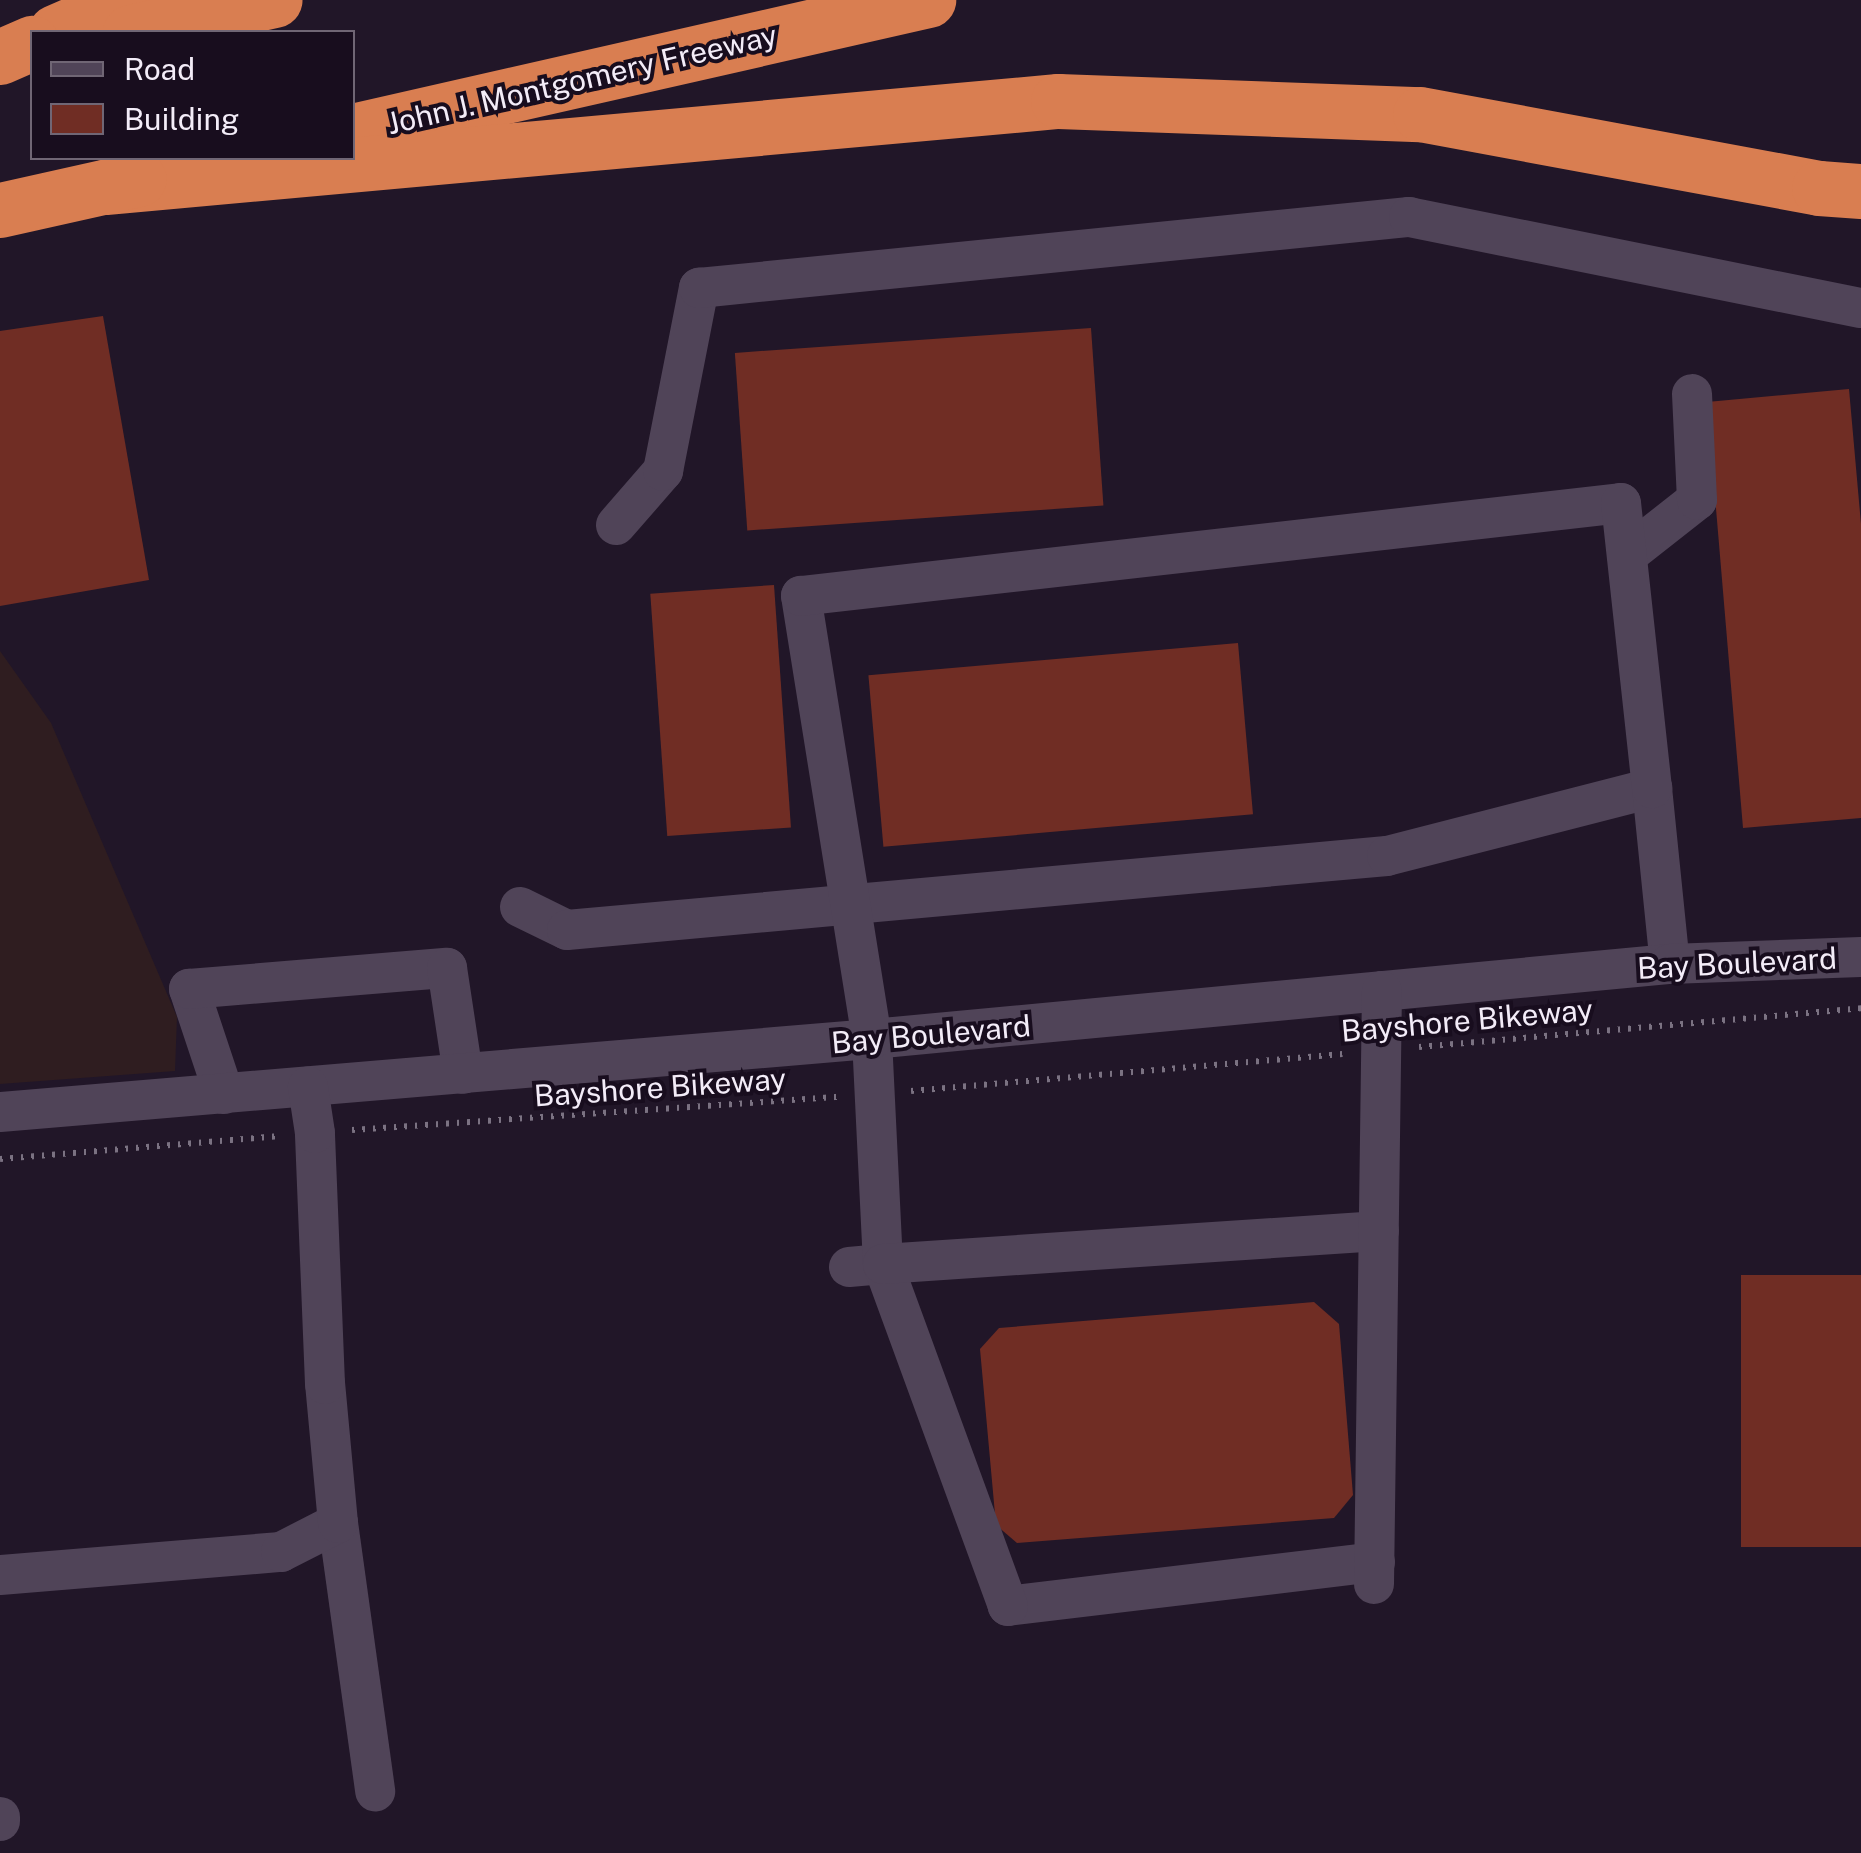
<!DOCTYPE html>
<html>
<head>
<meta charset="utf-8">
<style>
  body { margin:0 }
  #map { position:relative; width:1861px; height:1853px; overflow:hidden; background:#211628; font-family:"Public Sans",sans-serif }
  div>[style] { position:absolute }
  [style*='--x'] { left:calc(var(--x)*1px); top:calc(var(--y)*1px); width:calc(var(--w)*1px); rotate:calc(var(--a)*1deg) }
  .commercial>* { inset:0; background:#2f1d20 }
  .building>* { inset:0; background:#702d24; transform-origin:0 0 }
  .path>* { height:6px; margin-top:-3px; transform-origin:0; background:repeating-linear-gradient(90deg,#7b7282 0 2.5px,transparent 0 10.5px) }
  .minor>* { height:40px; margin:-20px; padding:0 20px; transform-origin:20px; border-radius:20px; background:#504458 }
  .highway>* { height:55px; margin:-27.5px; padding:0 27.5px; transform-origin:27.5px; border-radius:27.5px; background:#d97e51 }
  span { translate:-50% -50%; white-space:nowrap; text-align:center; line-height:1.15; -webkit-text-stroke:8px #180d1e; paint-order:stroke }
  .street-label { font-size:30px; color:#f3ecf8 }
  .legend { position:absolute; left:30px; top:30px; width:325px; height:130px; box-sizing:border-box; background:#180d1e; border:2px solid #706675; margin:0; padding:12px 18px; list-style:none; font-size:30px; color:#f3ecf8 }
  .legend li { display:flex; align-items:center; gap:20px; height:50px }
  .legend b { width:50px; border:2px solid #706675 }
</style>
</head>
<body>
<div id="map">
  <div class="commercial">
    <div style="clip-path:polygon(0 651px,51px 723px,177px 1017px,175px 1071px,0 1084px)"></div>
  </div>
  <div class="building">
    <div style="clip-path:polygon(103px 316px,149px 580px,0 606px,0 331px)"></div>
    <div style="left:1091px;top:328px;width:178px;height:357px;rotate:86deg"></div>
    <div style="clip-path:polygon(1849px 389px,1861px 524px,1861px 818px,1743px 828px,1707px 402px)"></div>
    <div style="left:774px;top:585px;width:243px;height:124px;rotate:86deg"></div>
    <div style="left:1238px;top:643px;width:172px;height:371px;rotate:85deg"></div>
    <div style="left:1741px;top:1275px;width:120px;height:272px"></div>
    <div style="clip-path:polygon(1314px 1302px,1339px 1324px,1353px 1495px,1334px 1518px,1017px 1543px,996px 1525px,980px 1349px,999px 1328px)"></div>
  </div>
  <div class="path">
    <div style="--x:1419;--y:1047;--w:444;--a:-5"></div>
    <div style="--x:911;--y:1091;--w:433;--a:-4.9"></div>
    <div style="--x:352;--y:1130;--w:488;--a:-3.9"></div>
    <div style="--x:0;--y:1159;--w:281;--a:-4.7"></div>
  </div>
  <div class="minor">
    <div style="--x:616;--y:525;--w:72;--a:-49"></div>
    <div style="--x:663;--y:471;--w:187;--a:-78.9"></div>
    <div style="--x:699;--y:288;--w:714;--a:-5.71"></div>
    <div style="--x:1409;--y:217;--w:461;--a:11.4"></div>
    <div style="--x:1627;--y:555;--w:89;--a:-38.2"></div>
    <div style="--x:1697;--y:500;--w:106;--a:-92.7"></div>
    <div style="--x:520;--y:907;--w:52;--a:26.1"></div>
    <div style="--x:567;--y:930;--w:823;--a:-5.16"></div>
    <div style="--x:1387;--y:856;--w:274;--a:-14.4"></div>
    <div style="--x:1652;--y:788;--w:177;--a:84.2"></div>
    <div style="--x:224;--y:1094;--w:111;--a:-108.4"></div>
    <div style="--x:189;--y:989;--w:259;--a:-4.7"></div>
    <div style="--x:447;--y:968;--w:107;--a:81.4"></div>
    <div style="--x:0;--y:1112;--w:875;--a:-4.79"></div>
    <div style="--x:872;--y:1039;--w:802;--a:-5.37"></div>
    <div style="--x:1670;--y:964;--w:191;--a:-2.1"></div>
    <div style="--x:849;--y:1267;--w:34;--a:-5"></div>
    <div style="--x:883;--y:1264;--w:225;--a:-92.8"></div>
    <div style="--x:872;--y:1039;--w:449;--a:-99.1"></div>
    <div style="--x:801;--y:596;--w:825;--a:-6.47"></div>
    <div style="--x:1621;--y:503;--w:287;--a:83.8"></div>
    <div style="--x:338;--y:1523;--w:271;--a:82.1"></div>
    <div style="--x:1375;--y:1562;--w:370;--a:173.2"></div>
    <div style="--x:1008;--y:1606;--w:364;--a:-110.1"></div>
    <div style="--x:883;--y:1264;--w:497;--a:-3.8"></div>
    <div style="--x:0;--y:1575;--w:282;--a:-4.7"></div>
    <div style="--x:281;--y:1552;--w:64;--a:-27"></div>
    <div style="--x:338;--y:1523;--w:140;--a:-95.3"></div>
    <div style="--x:325;--y:1384;--w:251;--a:-92.3"></div>
    <div style="--x:315;--y:1133;--w:47;--a:-98.7"></div>
    <div style="--x:1374;--y:1584;--w:593;--a:-89.23"></div>
    <div style="--x:0;--y:1817;--w:4;--a:90"></div>
  </div>
  <div class="highway">
    <div style="--x:55;--y:32;--w:80;--a:-23.7"></div>
    <div style="--x:130;--y:32;--w:148;--a:-12.5"></div>
    <div style="--x:0;--y:57;--w:35;--a:-24"></div>
    <div style="--x:352;--y:131;--w:591;--a:-12.81"></div>
    <div style="--x:105;--y:187;--w:957;--a:-5.16"></div>
    <div style="--x:1058;--y:101;--w:362;--a:2.1"></div>
    <div style="--x:1420;--y:114;--w:406;--a:10.5"></div>
    <div style="--x:1819;--y:188;--w:42;--a:4.1"></div>
    <div style="--x:0;--y:210;--w:142;--a:-12.6"></div>
  </div>
  <div class="street-label">
    <span style="left:582px;top:79px;rotate:-13deg">John J. Montgomery Freeway</span>
    <span style="left:1737px;top:963px;rotate:-3deg">Bay Boulevard</span>
    <span style="left:1467px;top:1020px;rotate:-5deg">Bayshore Bikeway</span>
    <span style="left:931px;top:1034px;rotate:-5deg">Bay Boulevard</span>
    <span style="left:660px;top:1087px;rotate:-4deg">Bayshore Bikeway</span>
  </div>
  <ul class="legend">
  <li><b style="height:12px;background:#504458"></b>Road</li>
  <li><b style="height:28px;background:#702d24"></b>Building</li>
  </ul>
</div>
</body>
</html>
